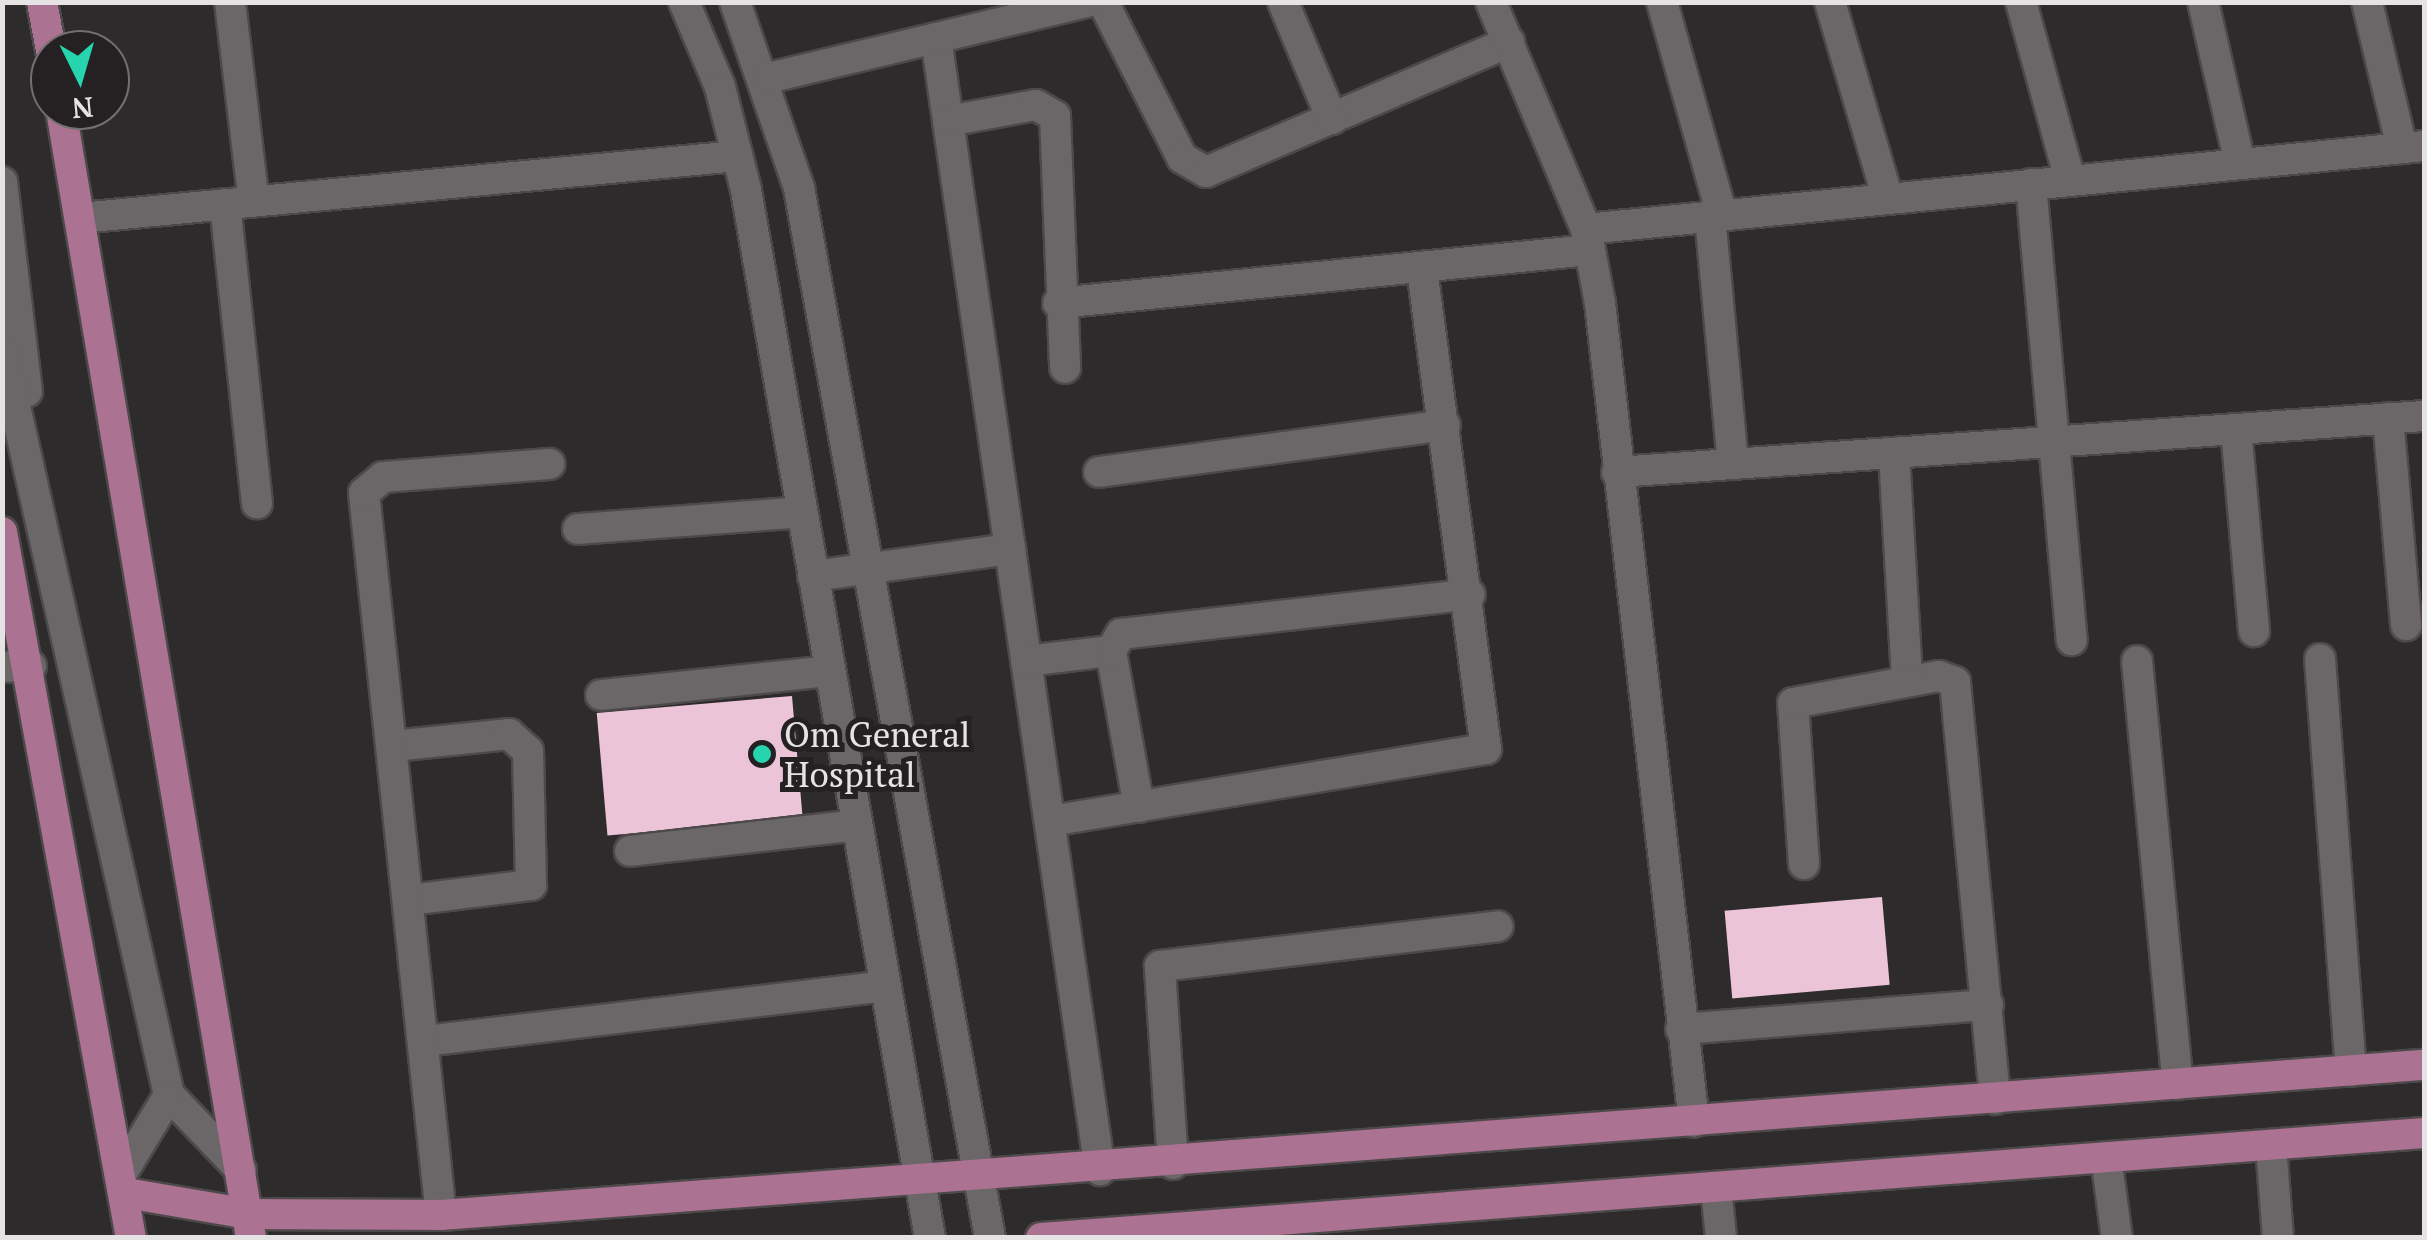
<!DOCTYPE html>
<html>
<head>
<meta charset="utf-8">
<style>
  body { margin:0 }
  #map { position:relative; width:2427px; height:1240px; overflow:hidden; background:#2e2b2c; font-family:"PT Serif",serif }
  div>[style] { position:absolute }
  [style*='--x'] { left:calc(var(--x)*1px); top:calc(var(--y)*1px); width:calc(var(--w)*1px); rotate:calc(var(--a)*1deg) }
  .building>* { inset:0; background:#ecc4d7; transform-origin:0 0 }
  .roads { filter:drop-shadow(2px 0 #4d494b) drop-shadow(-2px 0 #4d494b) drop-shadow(0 2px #4d494b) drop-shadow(0 -2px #4d494b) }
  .minor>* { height:30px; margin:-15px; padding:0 15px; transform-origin:15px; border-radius:15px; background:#6b6668 }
  .major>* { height:30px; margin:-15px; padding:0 15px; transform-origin:15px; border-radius:15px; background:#ac7291 }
  .dots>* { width:28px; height:28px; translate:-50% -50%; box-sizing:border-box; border:5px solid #252123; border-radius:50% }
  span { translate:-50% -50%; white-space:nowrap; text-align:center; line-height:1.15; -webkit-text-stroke:10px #252123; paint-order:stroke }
  .poi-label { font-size:35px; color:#e6e3e5 }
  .left { translate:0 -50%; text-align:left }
  .frame { position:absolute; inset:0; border:5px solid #e6e3e5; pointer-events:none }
  .north { position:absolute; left:30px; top:30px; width:100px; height:100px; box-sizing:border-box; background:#252123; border:2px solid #726f71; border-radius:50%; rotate:175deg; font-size:28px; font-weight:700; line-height:40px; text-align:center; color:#e6e3e5 }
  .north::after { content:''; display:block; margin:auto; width:35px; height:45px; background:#26d5ae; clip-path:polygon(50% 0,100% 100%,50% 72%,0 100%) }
</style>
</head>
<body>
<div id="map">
  <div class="building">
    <div style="left:792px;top:696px;width:123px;height:196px;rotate:85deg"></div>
    <div style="left:1882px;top:897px;width:88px;height:158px;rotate:85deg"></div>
  </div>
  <div class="roads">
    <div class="minor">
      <div style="--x:230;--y:2;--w:201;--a:83.2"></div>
      <div style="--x:684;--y:2;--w:92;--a:67"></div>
      <div style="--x:720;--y:87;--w:106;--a:75.8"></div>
      <div style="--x:746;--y:190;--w:1064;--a:80.04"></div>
      <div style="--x:735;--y:2;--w:197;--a:71"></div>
      <div style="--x:799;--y:188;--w:1067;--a:79.69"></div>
      <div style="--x:1103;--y:2;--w:175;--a:63.1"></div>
      <div style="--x:1182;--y:158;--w:28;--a:30"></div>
      <div style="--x:1206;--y:172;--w:330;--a:-23.2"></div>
      <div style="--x:1283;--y:2;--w:127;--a:67.3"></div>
      <div style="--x:1491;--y:2;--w:246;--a:67.3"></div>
      <div style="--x:1586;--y:229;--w:75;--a:79.3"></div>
      <div style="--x:1600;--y:303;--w:824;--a:83.45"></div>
      <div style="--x:1662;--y:2;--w:221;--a:74.3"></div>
      <div style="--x:1830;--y:2;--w:205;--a:73.6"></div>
      <div style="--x:2021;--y:2;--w:185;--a:74.6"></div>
      <div style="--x:2203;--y:2;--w:165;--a:77.1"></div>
      <div style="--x:2367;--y:2;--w:150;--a:76.5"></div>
      <div style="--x:936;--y:38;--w:1144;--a:81.76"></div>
      <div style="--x:768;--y:78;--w:327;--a:-13.4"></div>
      <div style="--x:948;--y:121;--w:89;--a:-10.3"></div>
      <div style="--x:1036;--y:105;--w:22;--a:30"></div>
      <div style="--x:1055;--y:116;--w:252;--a:87.7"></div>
      <div style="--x:2;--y:182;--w:211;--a:83.2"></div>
      <div style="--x:2031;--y:184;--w:458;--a:84.9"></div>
      <div style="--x:225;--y:204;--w:301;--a:83.9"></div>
      <div style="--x:1710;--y:216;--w:249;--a:84.7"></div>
      <div style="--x:80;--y:218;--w:660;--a:-5.39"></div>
      <div style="--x:1586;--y:229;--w:842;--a:-5.66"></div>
      <div style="--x:1058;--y:303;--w:535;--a:-5.69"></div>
      <div style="--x:2;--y:348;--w:765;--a:77.4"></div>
      <div style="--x:169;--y:1095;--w:104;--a:46.2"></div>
      <div style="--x:2388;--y:418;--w:208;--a:85"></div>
      <div style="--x:2236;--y:429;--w:203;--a:84.9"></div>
      <div style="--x:1894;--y:453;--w:227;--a:86.7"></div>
      <div style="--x:1099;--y:472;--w:349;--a:-7.7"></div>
      <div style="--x:1617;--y:472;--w:809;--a:-3.97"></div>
      <div style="--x:578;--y:529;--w:225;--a:-4.3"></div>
      <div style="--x:813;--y:576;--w:199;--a:-7.8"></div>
      <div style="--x:2320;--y:659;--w:413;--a:85.7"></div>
      <div style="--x:1026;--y:661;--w:86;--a:-6.7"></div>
      <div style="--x:2137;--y:661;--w:425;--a:84.5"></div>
      <div style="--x:2;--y:667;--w:29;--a:-2"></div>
      <div style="--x:601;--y:695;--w:230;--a:-6"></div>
      <div style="--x:393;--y:746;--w:117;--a:-5.9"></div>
      <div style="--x:509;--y:734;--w:25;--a:42"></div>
      <div style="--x:528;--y:751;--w:134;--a:88.7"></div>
      <div style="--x:531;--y:885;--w:123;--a:173"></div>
      <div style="--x:1139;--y:807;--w:158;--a:-100.2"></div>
      <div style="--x:1111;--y:651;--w:20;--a:-60"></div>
      <div style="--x:1121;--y:634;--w:351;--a:-6.5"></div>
      <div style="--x:1050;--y:821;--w:442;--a:-9.4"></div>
      <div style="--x:1486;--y:749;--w:486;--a:-97.6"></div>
      <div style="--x:630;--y:851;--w:228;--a:-6.5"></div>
      <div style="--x:1804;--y:864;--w:161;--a:-93.9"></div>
      <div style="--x:1793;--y:703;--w:148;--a:-10.5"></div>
      <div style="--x:1939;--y:676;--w:17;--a:21"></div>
      <div style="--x:1955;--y:682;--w:419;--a:84.5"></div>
      <div style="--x:1681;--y:1029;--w:308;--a:-4.5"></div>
      <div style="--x:424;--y:1041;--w:464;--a:-6.8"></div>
      <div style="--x:2271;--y:1145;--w:93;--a:85.7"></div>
      <div style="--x:2106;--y:1157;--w:82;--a:82.3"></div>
      <div style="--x:1173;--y:1164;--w:198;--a:-93.8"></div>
      <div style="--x:1160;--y:966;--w:340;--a:-6.7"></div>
      <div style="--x:122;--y:1173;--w:91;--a:-58.9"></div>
      <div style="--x:1716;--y:1187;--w:51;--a:84.4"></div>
      <div style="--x:441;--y:1215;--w:726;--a:-96.09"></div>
      <div style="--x:364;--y:493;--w:25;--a:-40"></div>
      <div style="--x:383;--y:477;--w:167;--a:-4.5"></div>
    </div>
    <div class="major">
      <div style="--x:42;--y:2;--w:49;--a:79.4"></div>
      <div style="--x:61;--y:110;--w:1144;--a:80.44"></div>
      <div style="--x:2;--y:532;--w:718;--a:79.65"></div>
      <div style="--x:126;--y:1193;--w:125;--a:9.7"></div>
      <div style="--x:249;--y:1214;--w:192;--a:0.3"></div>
      <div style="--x:441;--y:1215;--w:1989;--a:-4.33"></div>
      <div style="--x:1041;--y:1238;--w:1387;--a:-4.34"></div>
    </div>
  </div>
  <div class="dots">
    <div style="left:762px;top:754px;background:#26d5ae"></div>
  </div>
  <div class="poi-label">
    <span class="left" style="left:784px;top:754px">Om General<br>Hospital</span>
  </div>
  <div class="frame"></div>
  <div class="north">N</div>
</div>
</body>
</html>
